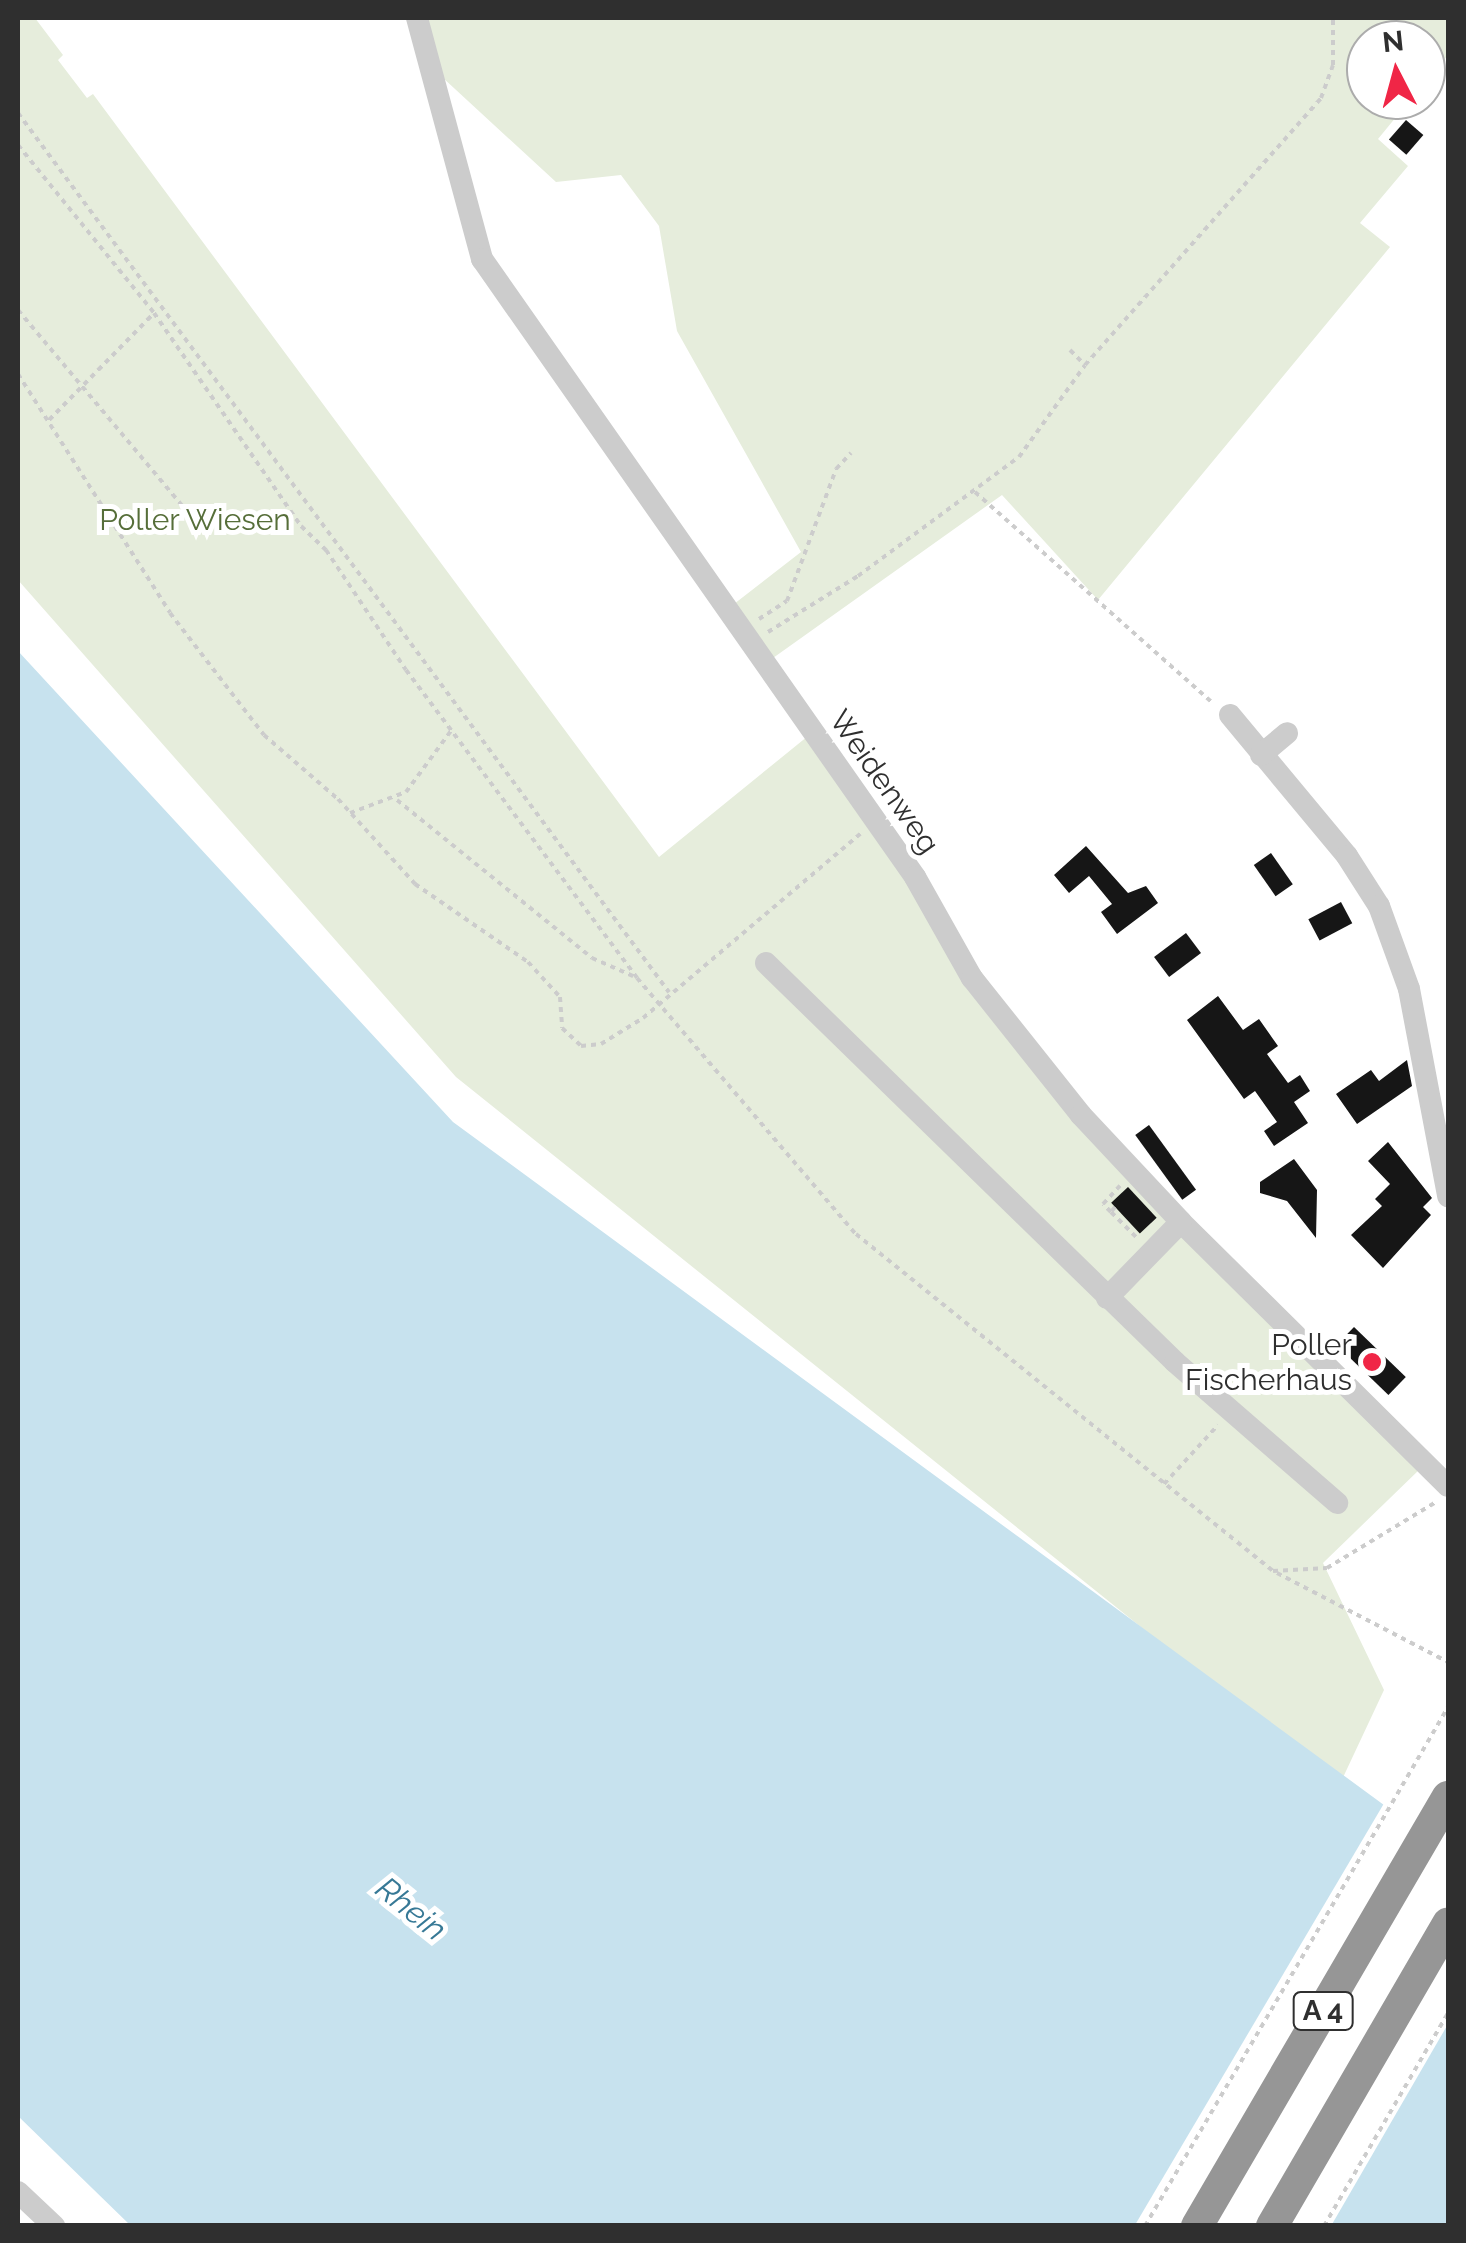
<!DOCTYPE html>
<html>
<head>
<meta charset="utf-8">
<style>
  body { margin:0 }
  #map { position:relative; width:1466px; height:2243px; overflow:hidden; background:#fff; font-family:Raleway,sans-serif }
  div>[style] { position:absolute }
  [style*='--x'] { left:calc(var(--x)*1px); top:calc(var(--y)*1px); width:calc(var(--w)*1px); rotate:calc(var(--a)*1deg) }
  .green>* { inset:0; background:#e6eddc }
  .water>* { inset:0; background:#c7e2ee }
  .pier>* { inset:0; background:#fff }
  .building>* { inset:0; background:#161616; transform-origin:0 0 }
  .path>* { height:4px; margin-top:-2px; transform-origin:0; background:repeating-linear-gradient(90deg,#ccc 0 5px,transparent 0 10px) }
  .minor>* { height:22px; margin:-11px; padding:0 11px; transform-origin:11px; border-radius:11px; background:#ccc }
  .highway>* { height:32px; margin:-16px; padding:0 16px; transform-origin:16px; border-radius:16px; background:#969696 }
  .dots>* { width:28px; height:28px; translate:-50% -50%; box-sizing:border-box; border:5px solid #fff; border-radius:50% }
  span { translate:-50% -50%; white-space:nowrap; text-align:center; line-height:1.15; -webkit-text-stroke:10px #fff; paint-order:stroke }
  .shield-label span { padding:2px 8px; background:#fff; border:2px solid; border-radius:8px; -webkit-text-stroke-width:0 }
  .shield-label { font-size:28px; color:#2f2f2f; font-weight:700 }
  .park-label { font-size:30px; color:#566e39 }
  .street-label { font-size:30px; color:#2f2f2f }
  .poi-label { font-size:30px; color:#2f2f2f }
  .right { translate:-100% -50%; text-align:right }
  .water-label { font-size:32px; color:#377996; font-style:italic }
  .frame { position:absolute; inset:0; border:20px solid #2f2f2f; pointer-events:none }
  .north { position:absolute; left:1346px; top:20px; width:100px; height:100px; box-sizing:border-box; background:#fff; border:2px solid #acacac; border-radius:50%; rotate:354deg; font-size:28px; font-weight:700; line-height:40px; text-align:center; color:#2f2f2f }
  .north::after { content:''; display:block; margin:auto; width:35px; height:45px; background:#f02646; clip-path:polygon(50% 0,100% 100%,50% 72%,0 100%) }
</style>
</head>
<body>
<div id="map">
  <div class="green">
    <div style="clip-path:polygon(18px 18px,35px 18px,63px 55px,58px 60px,87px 98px,93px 94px,659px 857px,808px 736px,1153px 1206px,1420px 1469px,1323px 1563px,1384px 1690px,1339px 1786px,456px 1077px,18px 580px)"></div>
    <div style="clip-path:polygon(427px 18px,1448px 18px,1448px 55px,1426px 81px,1426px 40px,1366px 40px,1366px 100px,1410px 100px,1378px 139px,1408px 166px,1360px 223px,1390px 247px,1098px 600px,1002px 495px,773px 658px,734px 604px,801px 552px,677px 331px,659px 226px,621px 175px,556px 182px,442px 77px)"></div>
  </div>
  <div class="water">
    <div style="clip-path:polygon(18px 651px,453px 1122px,1448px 1852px,1448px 2225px,130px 2225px,18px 2116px)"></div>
  </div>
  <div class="pier">
    <div style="clip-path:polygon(1386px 1800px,1448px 1846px,1448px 2024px,1331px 2226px,1135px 2225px)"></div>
  </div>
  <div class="building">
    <div style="left:1406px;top:120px;width:23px;height:26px;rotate:41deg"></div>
    <div style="clip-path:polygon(1086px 846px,1128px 893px,1146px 886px,1158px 903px,1117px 934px,1101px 912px,1112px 904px,1089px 876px,1069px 893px,1054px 875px)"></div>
    <div style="left:1271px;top:853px;width:38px;height:21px;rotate:55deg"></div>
    <div style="left:1341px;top:902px;width:24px;height:37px;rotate:62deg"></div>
    <div style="left:1186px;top:933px;width:25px;height:40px;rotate:53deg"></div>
    <div style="clip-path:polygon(1218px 996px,1243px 1030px,1259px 1019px,1278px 1046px,1267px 1054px,1288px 1083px,1300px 1075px,1310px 1091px,1294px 1102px,1308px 1123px,1274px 1146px,1264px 1131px,1277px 1122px,1255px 1091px,1244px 1099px,1187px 1020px)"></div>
    <div style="clip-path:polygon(1407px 1060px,1412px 1086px,1357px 1124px,1336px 1094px,1371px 1070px,1379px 1081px)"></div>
    <div style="left:1149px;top:1125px;width:80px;height:17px;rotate:54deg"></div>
    <div style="clip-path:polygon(1388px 1142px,1432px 1198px,1423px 1207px,1431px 1215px,1383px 1268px,1351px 1235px,1382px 1206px,1375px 1199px,1390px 1184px,1368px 1161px)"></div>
    <div style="clip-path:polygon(1294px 1159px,1317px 1190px,1316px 1238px,1287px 1201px,1260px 1193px,1260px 1182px)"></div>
    <div style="left:1128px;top:1187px;width:42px;height:23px;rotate:47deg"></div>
    <div style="left:1354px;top:1327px;width:72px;height:25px;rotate:44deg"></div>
  </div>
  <div class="path">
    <div style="--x:18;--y:113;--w:1094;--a:53.48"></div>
    <div style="--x:18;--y:145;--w:216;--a:51"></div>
    <div style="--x:154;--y:313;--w:259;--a:55.4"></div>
    <div style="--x:301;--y:526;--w:35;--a:44"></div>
    <div style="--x:326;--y:550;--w:144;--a:56.3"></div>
    <div style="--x:406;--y:670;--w:385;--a:53.1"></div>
    <div style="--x:637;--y:978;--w:337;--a:49.5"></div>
    <div style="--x:856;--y:1234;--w:536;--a:38.94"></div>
    <div style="--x:1273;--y:1571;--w:54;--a:-3.2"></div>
    <div style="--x:1327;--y:1568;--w:127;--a:-31.2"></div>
    <div style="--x:18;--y:310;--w:261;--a:50"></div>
    <div style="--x:1070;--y:350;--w:21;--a:45"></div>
    <div style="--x:18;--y:374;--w:283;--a:57.5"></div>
    <div style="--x:170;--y:613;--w:154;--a:52.4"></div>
    <div style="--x:264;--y:735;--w:98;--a:40.9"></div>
    <div style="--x:338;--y:799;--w:115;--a:47.8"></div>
    <div style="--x:415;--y:884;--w:137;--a:34.6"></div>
    <div style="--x:528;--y:962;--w:47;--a:47.6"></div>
    <div style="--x:560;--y:997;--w:31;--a:86"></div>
    <div style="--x:562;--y:1028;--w:26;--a:43"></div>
    <div style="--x:581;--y:1046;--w:20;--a:-6"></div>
    <div style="--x:601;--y:1044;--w:49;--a:-31.8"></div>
    <div style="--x:643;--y:1018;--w:285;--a:-40.3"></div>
    <div style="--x:49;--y:420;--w:150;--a:-45.5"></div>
    <div style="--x:975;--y:492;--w:319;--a:41.6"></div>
    <div style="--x:759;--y:619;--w:33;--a:-33"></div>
    <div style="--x:787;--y:601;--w:141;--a:-69.6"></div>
    <div style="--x:836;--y:469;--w:22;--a:-47"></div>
    <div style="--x:768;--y:632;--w:106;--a:-31.9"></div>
    <div style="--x:858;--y:576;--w:200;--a:-36.5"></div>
    <div style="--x:1019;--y:457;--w:113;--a:-54.3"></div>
    <div style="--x:1085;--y:365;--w:356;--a:-48.5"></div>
    <div style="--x:1321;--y:98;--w:35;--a:-70"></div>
    <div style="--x:1333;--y:65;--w:47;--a:-90"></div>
    <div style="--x:397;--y:800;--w:251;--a:39"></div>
    <div style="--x:592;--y:958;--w:45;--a:23.7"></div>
    <div style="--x:350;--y:813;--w:60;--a:-20.6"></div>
    <div style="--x:406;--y:792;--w:79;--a:-53.7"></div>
    <div style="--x:1115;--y:1207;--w:6;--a:129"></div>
    <div style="--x:1111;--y:1212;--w:37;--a:45"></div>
    <div style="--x:1111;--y:1212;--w:11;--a:-135"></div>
    <div style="--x:1103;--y:1204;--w:25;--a:-47"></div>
    <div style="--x:1164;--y:1484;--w:80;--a:-47.5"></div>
    <div style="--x:1277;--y:1573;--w:193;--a:27.5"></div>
    <div style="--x:1145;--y:2226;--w:601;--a:-59.72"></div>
    <div style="--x:1324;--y:2226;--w:246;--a:-59.8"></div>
  </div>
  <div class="minor">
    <div style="--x:417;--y:18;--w:250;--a:74.9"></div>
    <div style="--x:482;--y:259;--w:755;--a:54.98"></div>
    <div style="--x:915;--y:877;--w:116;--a:60.6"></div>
    <div style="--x:972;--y:978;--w:175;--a:51.5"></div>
    <div style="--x:1081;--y:1115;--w:146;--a:46.9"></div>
    <div style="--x:1181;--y:1222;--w:375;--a:44.7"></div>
    <div style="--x:1230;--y:715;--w:183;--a:50.3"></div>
    <div style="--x:1347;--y:856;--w:59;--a:57.4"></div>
    <div style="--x:1379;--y:906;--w:88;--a:70.1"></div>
    <div style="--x:1409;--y:989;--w:211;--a:79.3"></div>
    <div style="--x:1261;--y:755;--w:34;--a:-40"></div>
    <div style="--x:766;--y:963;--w:571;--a:44.29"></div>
    <div style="--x:1175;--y:1362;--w:215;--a:41"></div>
    <div style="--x:1107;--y:1298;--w:106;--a:-45.8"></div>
    <div style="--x:18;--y:2192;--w:50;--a:43.4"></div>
  </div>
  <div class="highway">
    <div style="--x:1197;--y:2226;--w:497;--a:-59.7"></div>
    <div style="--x:1272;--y:2226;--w:350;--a:-59.8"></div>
  </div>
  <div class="dots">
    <div style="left:1372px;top:1362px;background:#f02646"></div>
  </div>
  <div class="shield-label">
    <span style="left:1323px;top:2011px">A 4</span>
  </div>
  <div class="park-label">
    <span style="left:195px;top:520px">Poller Wiesen</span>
  </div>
  <div class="street-label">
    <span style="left:884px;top:782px;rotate:55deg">Weidenweg</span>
  </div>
  <div class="poi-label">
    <span class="right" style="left:1352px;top:1362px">Poller<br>Fischerhaus</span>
  </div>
  <div class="water-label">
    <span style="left:411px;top:1909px;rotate:39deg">Rhein</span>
  </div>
  <div class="frame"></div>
  <div class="north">N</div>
</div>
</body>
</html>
